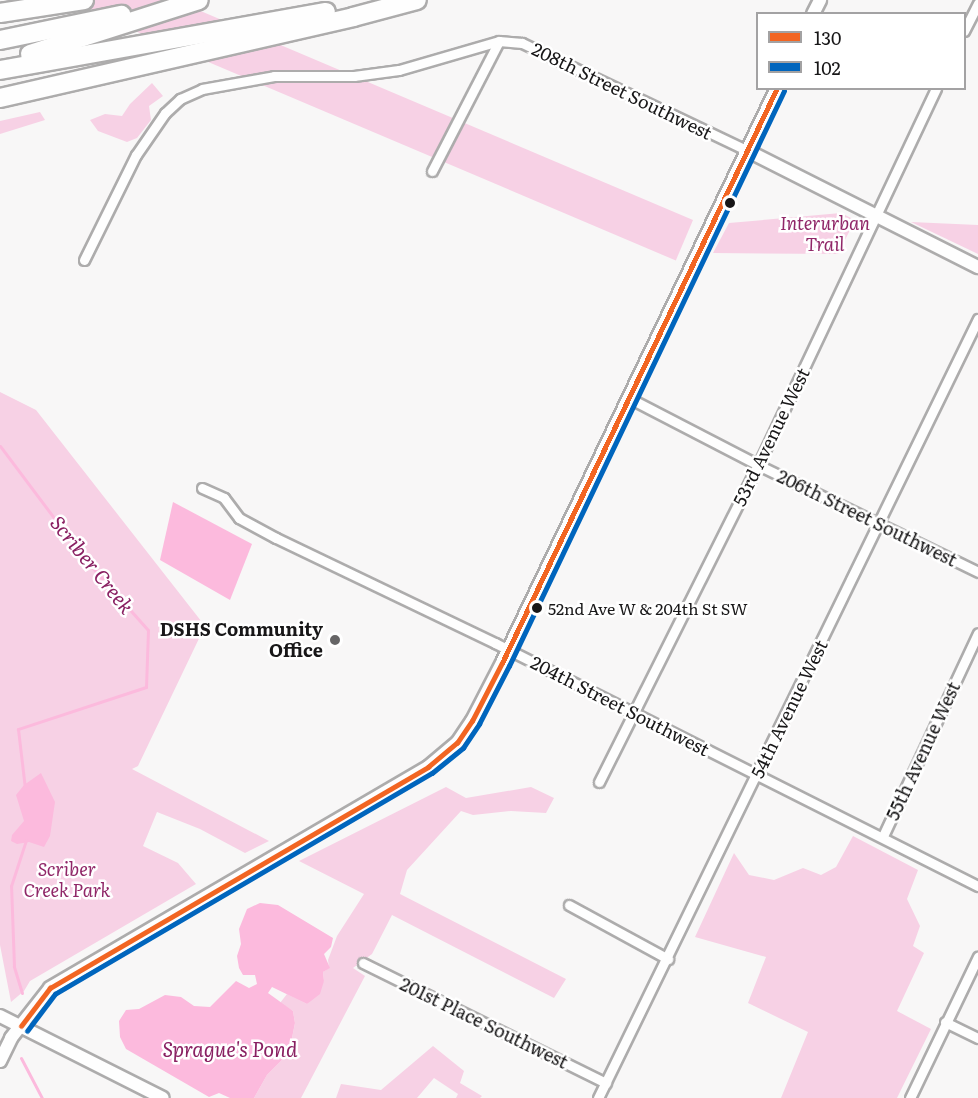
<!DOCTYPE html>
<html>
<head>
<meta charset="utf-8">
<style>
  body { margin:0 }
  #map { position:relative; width:978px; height:1098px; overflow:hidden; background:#f8f7f7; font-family:Literata,serif }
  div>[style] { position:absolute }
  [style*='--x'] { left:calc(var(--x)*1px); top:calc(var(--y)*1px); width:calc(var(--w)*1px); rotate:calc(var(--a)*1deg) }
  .green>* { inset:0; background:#f7d1e5; transform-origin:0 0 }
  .water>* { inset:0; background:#fcbadd }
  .stream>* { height:3px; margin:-1.5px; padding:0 1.5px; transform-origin:1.5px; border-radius:1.5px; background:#fcbadd }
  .roads { filter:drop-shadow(2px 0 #adacac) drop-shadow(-2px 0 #adacac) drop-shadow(0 2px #adacac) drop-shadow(0 -2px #adacac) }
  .minor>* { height:9px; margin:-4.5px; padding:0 4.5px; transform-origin:4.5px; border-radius:4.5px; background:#fefefe }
  .tertiary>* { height:12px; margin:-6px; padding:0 6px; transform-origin:6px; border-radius:6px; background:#fefefe }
  .motorway>* { height:18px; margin:-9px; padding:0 9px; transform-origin:9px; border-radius:9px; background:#fefefe }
  .bus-1>* { height:4.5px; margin:-2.25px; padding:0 2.25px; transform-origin:2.25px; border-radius:2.25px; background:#f26522 }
  .bus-2>* { height:4.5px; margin:-2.25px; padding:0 2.25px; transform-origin:2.25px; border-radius:2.25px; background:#0065bd }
  .dots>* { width:16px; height:16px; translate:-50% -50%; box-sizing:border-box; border:3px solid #fff; border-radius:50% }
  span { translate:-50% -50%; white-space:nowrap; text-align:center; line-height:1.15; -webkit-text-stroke:5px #fff; paint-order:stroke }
  .bus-label { font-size:16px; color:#181718 }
  .left { translate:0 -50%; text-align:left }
  .street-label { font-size:18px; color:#181718 }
  .park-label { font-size:18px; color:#902768; font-style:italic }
  .poi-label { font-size:18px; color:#181718; font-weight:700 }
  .right { translate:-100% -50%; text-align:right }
  .water-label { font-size:20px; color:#892062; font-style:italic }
  .legend { position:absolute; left:756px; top:12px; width:210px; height:78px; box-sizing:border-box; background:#fff; border:2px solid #a3a2a3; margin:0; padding:8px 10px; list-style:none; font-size:18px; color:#181718 }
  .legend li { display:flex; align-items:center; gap:12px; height:30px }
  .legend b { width:30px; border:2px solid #a3a2a3 }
</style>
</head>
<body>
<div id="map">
  <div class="green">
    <div style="clip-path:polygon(152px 83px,163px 96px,149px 106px,151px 120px,137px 138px,127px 142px,98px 131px,90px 120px,105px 114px,122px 116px,130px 104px)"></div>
    <div style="clip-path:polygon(40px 112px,45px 120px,0 134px,0 121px)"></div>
    <div style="clip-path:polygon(841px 213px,855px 220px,838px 254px,713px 253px,729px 223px)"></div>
    <div style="left:693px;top:220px;width:44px;height:693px;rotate:113deg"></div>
    <div style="clip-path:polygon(911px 222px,978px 225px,978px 254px)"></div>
    <div style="clip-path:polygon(0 392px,36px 410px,205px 626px,138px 766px,132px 769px,269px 841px,245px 853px,200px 829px,157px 812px,143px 846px,178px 863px,196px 884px,30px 981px,24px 991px,11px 1002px,0 945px)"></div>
    <div style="clip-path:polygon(446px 787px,466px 798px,531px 787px,554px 798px,546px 813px,511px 811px,473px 815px,461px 811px,407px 870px,400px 894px,566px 979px,554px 998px,392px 915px,372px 954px,353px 968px,365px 976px,301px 1098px,254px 1098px,267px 1075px,289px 1053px,295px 1023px,293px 1011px,280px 1003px,287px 994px,307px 1004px,324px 981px,323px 972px,329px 968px,328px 960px,337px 936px,364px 894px,299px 861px)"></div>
    <div style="clip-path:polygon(853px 836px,918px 870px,907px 899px,920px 926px,913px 946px,924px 953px,897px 1011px,931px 1029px,897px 1098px,781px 1098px,808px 1032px,748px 1003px,766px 957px,695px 937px,734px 853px,749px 875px,774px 880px,803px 868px,821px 875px,836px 867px)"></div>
    <div style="clip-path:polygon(433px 1046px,464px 1071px,460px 1083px,482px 1096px,480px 1098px,456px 1098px,458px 1094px,434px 1078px,417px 1098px,336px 1098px,341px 1084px,381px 1090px)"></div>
  </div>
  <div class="water">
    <div style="clip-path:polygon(173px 502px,252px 544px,230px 600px,160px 560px)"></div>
    <div style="clip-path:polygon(41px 773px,55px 802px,50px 836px,44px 847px,29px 842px,17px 844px,11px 841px,12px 835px,24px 821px,16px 795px,24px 785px)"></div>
    <div style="clip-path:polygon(260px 903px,278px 905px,333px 938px,331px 947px,324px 954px,330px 968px,323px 972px,324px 981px,320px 994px,307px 1004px,272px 987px,268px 993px,293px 1011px,295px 1023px,289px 1053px,267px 1075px,254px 1098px,230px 1098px,219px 1093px,209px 1097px,126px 1049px,120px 1037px,119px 1021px,126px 1010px,139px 1009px,165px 995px,181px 997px,194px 1006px,210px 1007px,236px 981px,249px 988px,257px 984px,255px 975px,243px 975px,239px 968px,237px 956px,241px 944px,239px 929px,247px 909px)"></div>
  </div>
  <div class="stream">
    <div style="--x:0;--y:446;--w:140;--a:53.1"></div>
    <div style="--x:84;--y:558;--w:96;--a:48.4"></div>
    <div style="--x:148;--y:630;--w:57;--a:92"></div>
    <div style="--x:146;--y:687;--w:135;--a:161.8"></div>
    <div style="--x:18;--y:729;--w:60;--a:83.3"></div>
    <div style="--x:22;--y:993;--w:28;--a:-107"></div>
    <div style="--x:14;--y:966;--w:80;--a:-92.1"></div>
    <div style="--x:11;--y:886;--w:48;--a:-71.9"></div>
    <div style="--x:21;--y:1058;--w:45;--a:62.3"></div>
  </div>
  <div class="roads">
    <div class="minor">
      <div style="--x:964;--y:31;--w:31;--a:-63"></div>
      <div style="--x:432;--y:171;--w:146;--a:-62.7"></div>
      <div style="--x:84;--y:260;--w:117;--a:-63.7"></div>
      <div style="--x:136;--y:155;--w:51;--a:-55.4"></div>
      <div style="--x:165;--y:113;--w:21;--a:-43"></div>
      <div style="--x:180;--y:99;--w:24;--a:-24"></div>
      <div style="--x:202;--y:89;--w:73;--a:-10.2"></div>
      <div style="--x:274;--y:76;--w:80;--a:0"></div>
      <div style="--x:354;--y:76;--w:45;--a:-7.6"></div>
      <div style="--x:399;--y:70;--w:104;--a:-16.2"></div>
      <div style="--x:499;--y:41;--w:23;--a:5"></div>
      <div style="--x:522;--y:43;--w:248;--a:25.5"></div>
      <div style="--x:629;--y:398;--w:145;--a:27.4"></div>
      <div style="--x:758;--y:465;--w:245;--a:25.9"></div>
      <div style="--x:202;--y:488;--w:24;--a:24"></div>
      <div style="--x:224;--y:498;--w:25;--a:53"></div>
      <div style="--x:239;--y:518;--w:42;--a:28.4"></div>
      <div style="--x:276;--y:538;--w:243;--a:25.6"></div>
      <div style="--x:495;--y:643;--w:541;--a:26.71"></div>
      <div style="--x:599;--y:782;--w:355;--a:-63.4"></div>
      <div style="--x:758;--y:465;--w:417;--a:-64.7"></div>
      <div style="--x:883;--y:836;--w:224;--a:-64.9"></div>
      <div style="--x:569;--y:905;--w:113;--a:28.6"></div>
      <div style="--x:363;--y:963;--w:271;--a:26.3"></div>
      <div style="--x:945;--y:1022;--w:37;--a:26"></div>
      <div style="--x:598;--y:1098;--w:867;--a:-64"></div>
      <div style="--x:910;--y:1098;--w:157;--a:-64.3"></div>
    </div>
    <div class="tertiary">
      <div style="--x:813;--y:14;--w:16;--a:-63"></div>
      <div style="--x:746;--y:150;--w:260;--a:26.8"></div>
      <div style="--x:0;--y:1016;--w:182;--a:26.7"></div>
      <div style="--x:0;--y:1061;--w:25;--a:-64"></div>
      <div style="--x:11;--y:1038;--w:63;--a:-52"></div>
      <div style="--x:50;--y:988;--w:438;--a:-30.3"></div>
      <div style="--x:428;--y:767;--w:38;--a:-40"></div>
      <div style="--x:457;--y:743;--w:27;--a:-56"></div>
      <div style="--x:472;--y:721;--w:65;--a:-62.7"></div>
      <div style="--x:502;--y:663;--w:637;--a:-64.44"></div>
    </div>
    <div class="motorway">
      <div style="--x:0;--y:13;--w:85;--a:-8.8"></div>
      <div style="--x:0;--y:40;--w:124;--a:-11.7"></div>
      <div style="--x:30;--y:54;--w:177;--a:-17.7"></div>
      <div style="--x:0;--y:70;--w:331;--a:-10.1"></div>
      <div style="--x:0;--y:98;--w:362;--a:-12.9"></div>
      <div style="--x:353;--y:17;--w:66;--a:-14.9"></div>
    </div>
  </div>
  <div class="bus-1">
    <div style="--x:21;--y:1026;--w:48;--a:-52.7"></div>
    <div style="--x:50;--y:988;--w:438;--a:-30.3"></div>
    <div style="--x:428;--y:767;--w:38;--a:-40"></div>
    <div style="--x:457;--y:743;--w:27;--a:-56"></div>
    <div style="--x:472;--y:721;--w:65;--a:-62.7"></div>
    <div style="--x:502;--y:663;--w:637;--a:-64.44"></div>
  </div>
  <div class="bus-2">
    <div style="--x:27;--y:1031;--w:46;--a:-52.9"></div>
    <div style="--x:55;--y:994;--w:437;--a:-30.4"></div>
    <div style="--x:432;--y:773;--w:40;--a:-39"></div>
    <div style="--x:463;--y:748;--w:29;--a:-56"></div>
    <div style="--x:479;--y:724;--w:65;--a:-62.7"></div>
    <div style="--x:509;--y:666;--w:637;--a:-64.44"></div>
  </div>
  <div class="dots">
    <div style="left:730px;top:203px;background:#181718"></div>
    <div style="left:537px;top:608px;background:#181718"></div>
    <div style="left:335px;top:640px;background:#666566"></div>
  </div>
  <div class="bus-label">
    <span class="left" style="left:548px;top:608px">52nd Ave W &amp; 204th St SW</span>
  </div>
  <div class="street-label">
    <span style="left:622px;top:91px;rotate:26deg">208th Street Southwest</span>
    <span style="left:771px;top:437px;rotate:-64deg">53rd Avenue West</span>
    <span style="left:867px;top:518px;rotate:26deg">206th Street Southwest</span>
    <span style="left:620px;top:706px;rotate:27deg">204th Street Southwest</span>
    <span style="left:789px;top:709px;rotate:-64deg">54th Avenue West</span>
    <span style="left:923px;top:751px;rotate:-65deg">55th Avenue West</span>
    <span style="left:484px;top:1023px;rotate:26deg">201st Place Southwest</span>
  </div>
  <div class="park-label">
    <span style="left:825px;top:234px">Interurban<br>Trail</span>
    <span style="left:67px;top:880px">Scriber<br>Creek Park</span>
  </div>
  <div class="poi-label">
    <span class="right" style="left:323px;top:640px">DSHS Community<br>Office</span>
  </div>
  <div class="water-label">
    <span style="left:93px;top:564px;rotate:51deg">Scriber Creek</span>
    <span style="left:230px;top:1048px">Sprague's Pond</span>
  </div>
  <ul class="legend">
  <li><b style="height:8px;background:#f26522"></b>130</li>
  <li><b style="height:8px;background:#0065bd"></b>102</li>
  </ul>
</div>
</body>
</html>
